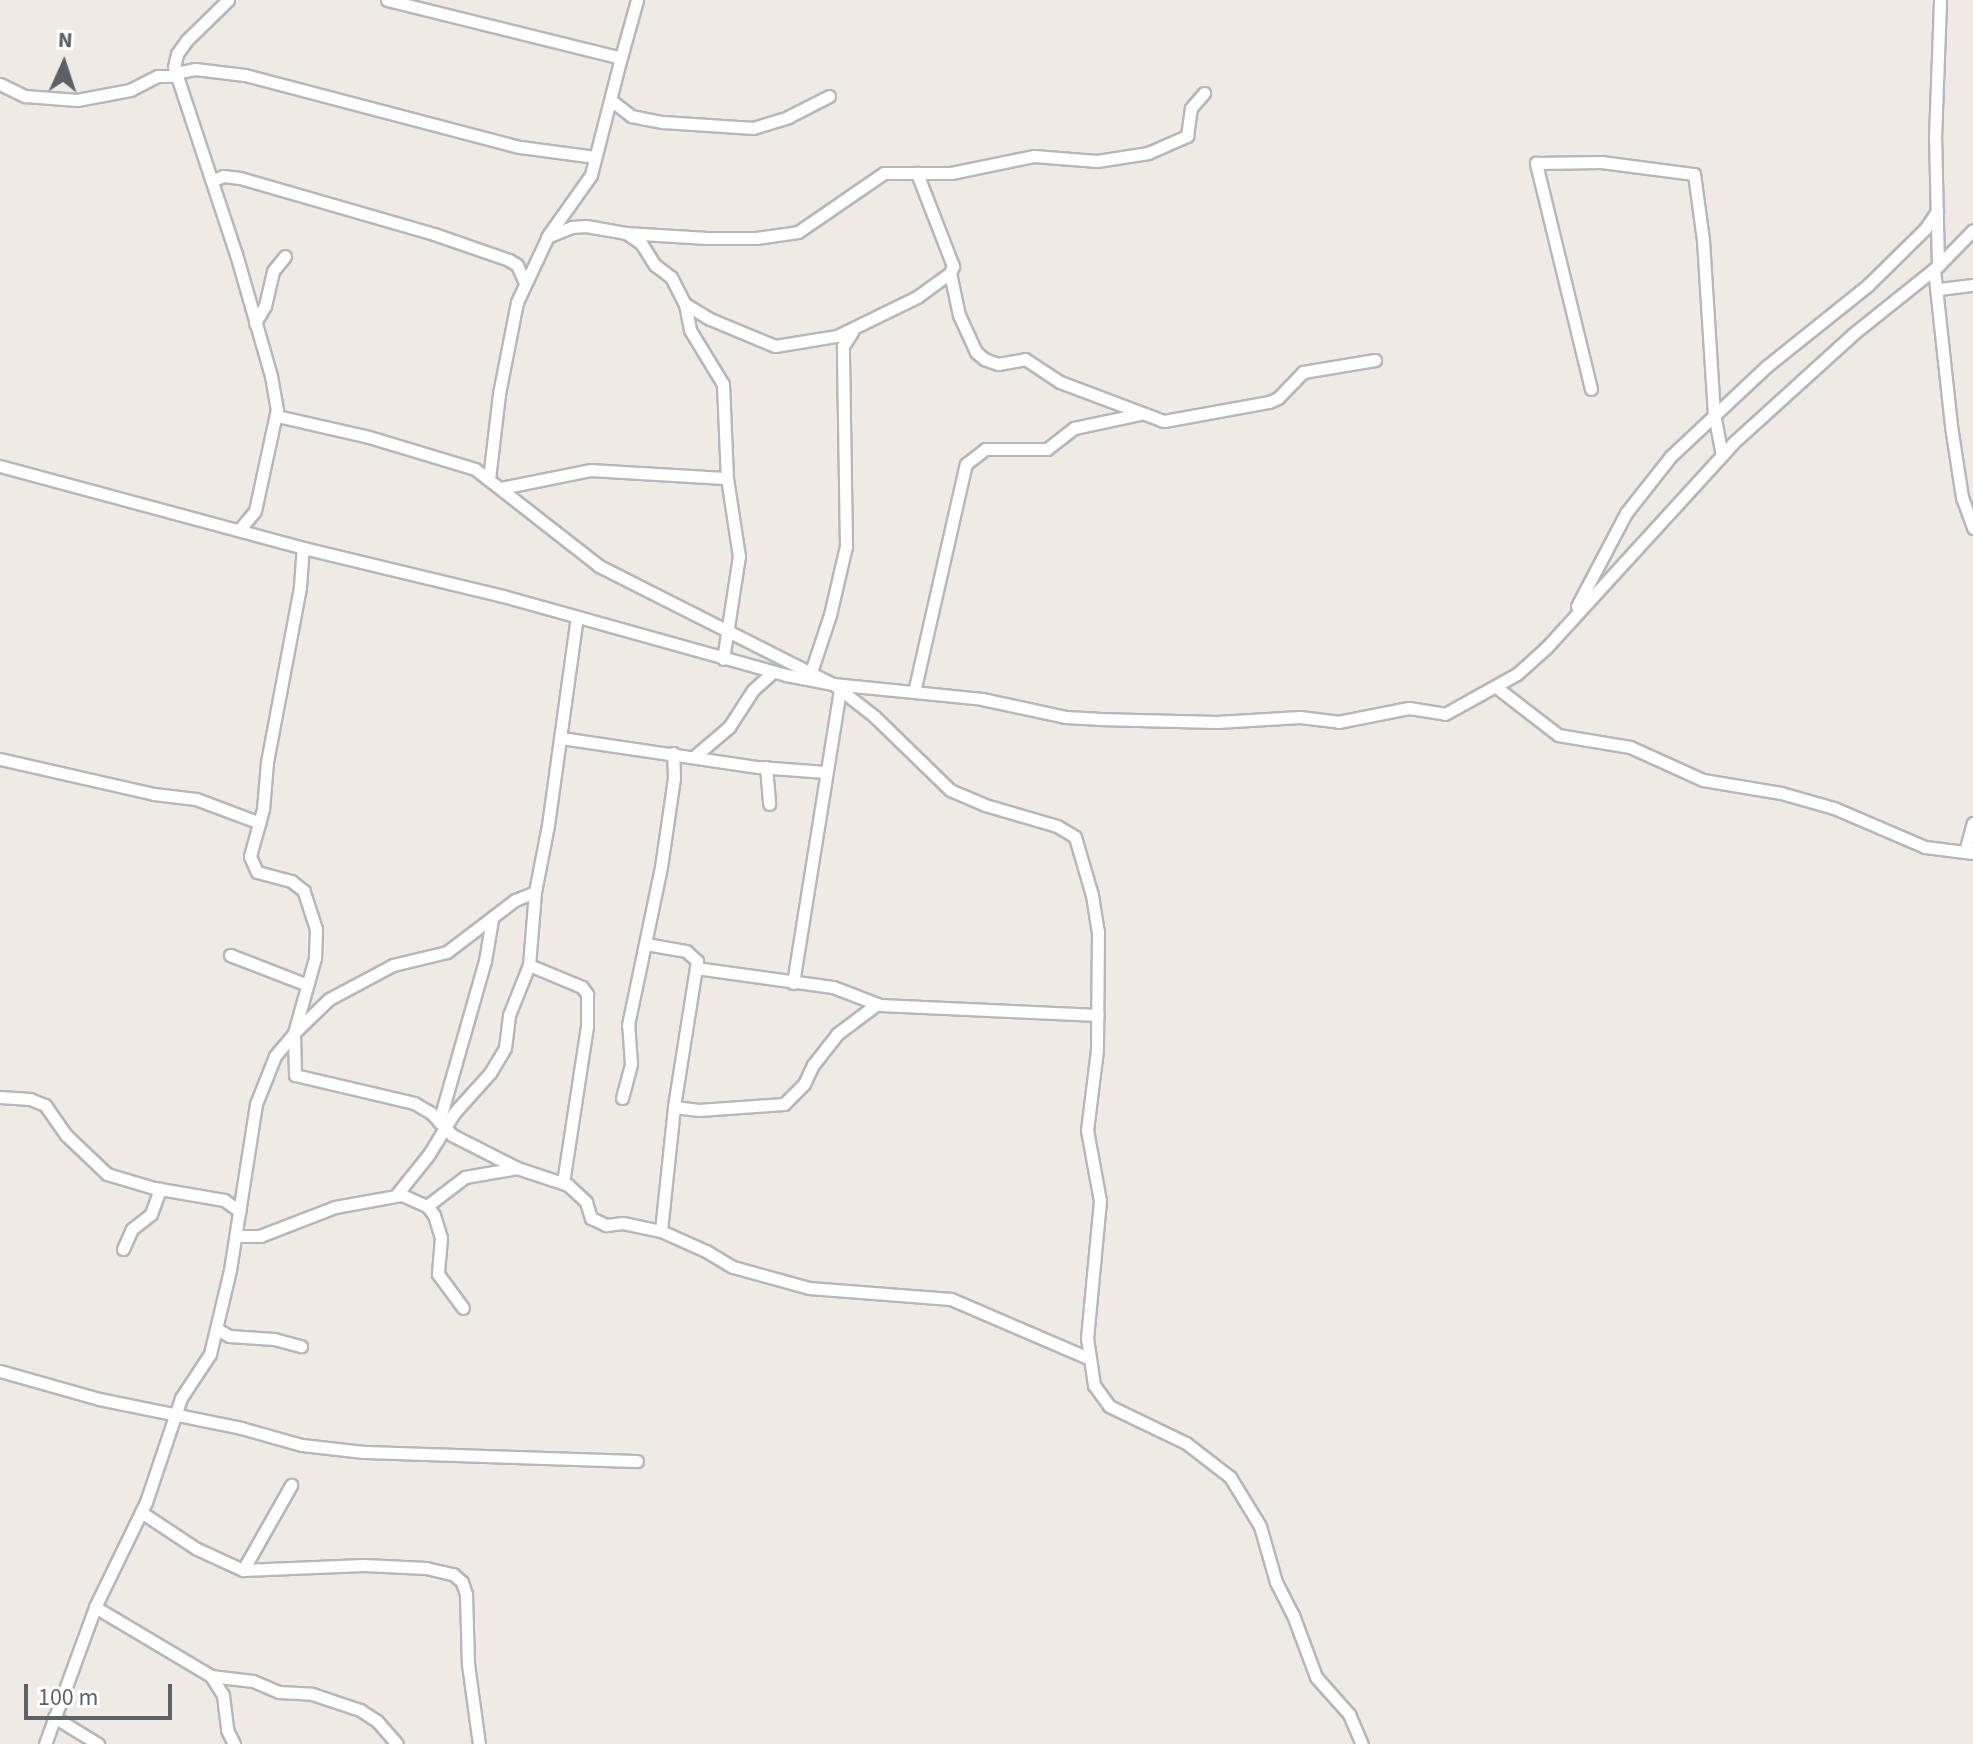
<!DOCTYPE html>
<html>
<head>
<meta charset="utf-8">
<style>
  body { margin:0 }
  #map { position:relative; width:1973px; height:1744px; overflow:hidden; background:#efebe4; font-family:"Source Sans 3",sans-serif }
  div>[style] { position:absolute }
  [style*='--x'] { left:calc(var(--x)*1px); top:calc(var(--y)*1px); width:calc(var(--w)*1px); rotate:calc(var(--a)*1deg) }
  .roads { filter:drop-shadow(2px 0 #b5b8bb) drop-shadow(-2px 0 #b5b8bb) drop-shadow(0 2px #b5b8bb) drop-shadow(0 -2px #b5b8bb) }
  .street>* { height:11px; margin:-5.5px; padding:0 5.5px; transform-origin:5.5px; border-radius:5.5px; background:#fff }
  span { translate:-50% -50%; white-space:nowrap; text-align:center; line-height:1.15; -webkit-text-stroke:6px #fff; paint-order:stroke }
  .north { position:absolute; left:24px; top:24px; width:80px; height:80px; -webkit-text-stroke:6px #fff; paint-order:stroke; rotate:3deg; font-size:22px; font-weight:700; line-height:32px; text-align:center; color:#5c6165 }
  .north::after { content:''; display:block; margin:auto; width:28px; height:36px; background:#5c6165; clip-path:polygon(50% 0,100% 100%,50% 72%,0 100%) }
  .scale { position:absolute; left:24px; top:1684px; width:148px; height:36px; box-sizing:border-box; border:4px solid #5c6165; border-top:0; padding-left:10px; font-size:24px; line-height:28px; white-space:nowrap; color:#5c6165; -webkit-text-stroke:6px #fff; paint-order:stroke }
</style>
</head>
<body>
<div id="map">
  <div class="roads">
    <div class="street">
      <div style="--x:228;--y:0;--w:57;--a:135.7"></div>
      <div style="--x:187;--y:40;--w:17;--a:126"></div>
      <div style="--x:177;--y:54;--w:13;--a:103"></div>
      <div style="--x:174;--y:67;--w:197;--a:71.7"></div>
      <div style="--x:236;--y:254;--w:127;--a:74"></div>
      <div style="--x:271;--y:376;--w:34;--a:80"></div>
      <div style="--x:277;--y:409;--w:104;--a:102.2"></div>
      <div style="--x:255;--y:511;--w:25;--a:130"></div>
      <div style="--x:387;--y:0;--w:237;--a:13.9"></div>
      <div style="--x:617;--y:57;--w:5;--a:53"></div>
      <div style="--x:620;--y:61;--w:118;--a:104.3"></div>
      <div style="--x:591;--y:175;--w:72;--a:125.4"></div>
      <div style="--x:549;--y:234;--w:75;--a:115.2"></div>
      <div style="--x:517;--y:302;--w:94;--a:101.1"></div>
      <div style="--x:499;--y:394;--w:86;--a:96.7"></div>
      <div style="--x:620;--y:61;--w:63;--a:-74.4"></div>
      <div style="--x:175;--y:73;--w:20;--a:-11"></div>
      <div style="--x:195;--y:69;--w:50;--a:6.8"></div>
      <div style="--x:245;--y:75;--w:284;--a:14.7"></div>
      <div style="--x:520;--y:147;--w:76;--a:7.6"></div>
      <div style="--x:0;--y:84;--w:28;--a:26"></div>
      <div style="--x:25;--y:96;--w:52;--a:4.4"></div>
      <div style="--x:77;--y:100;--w:54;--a:-10.7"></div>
      <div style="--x:130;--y:90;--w:31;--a:-27"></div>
      <div style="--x:158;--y:76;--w:18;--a:0"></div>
      <div style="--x:612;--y:101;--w:24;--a:38"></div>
      <div style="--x:631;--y:116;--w:33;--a:11"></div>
      <div style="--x:663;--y:122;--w:90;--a:3.8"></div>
      <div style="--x:753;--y:128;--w:37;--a:-17"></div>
      <div style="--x:788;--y:117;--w:46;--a:-27.1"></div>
      <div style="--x:214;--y:180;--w:10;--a:-24"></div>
      <div style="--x:223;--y:176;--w:17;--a:7"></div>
      <div style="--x:240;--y:178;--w:202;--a:16.1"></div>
      <div style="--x:434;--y:234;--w:79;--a:19.1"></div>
      <div style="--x:509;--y:260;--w:9;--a:32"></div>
      <div style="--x:517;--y:265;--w:17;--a:66"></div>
      <div style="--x:626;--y:233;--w:18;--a:34"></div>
      <div style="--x:641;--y:243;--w:26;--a:58"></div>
      <div style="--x:655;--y:265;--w:20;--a:37"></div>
      <div style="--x:671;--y:277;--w:30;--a:63"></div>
      <div style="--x:685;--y:304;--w:26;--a:79"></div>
      <div style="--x:690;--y:330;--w:63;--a:58.6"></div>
      <div style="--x:723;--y:384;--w:94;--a:87.6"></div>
      <div style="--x:727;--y:478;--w:79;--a:81.3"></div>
      <div style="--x:739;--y:556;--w:104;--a:98.8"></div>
      <div style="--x:547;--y:237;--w:27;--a:-22"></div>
      <div style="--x:572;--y:227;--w:14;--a:-4"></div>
      <div style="--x:586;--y:226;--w:40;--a:10"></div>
      <div style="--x:625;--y:233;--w:82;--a:3.5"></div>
      <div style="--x:707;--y:238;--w:49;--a:0"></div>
      <div style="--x:756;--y:238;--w:42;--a:-8.1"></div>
      <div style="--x:798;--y:232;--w:104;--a:-34.5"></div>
      <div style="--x:884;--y:173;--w:67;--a:0"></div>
      <div style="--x:951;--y:173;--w:85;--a:-11.6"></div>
      <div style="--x:1034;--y:156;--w:63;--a:4.5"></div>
      <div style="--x:1097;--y:161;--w:52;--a:-8.9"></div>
      <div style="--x:1148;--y:153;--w:43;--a:-23.6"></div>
      <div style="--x:1187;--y:136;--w:28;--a:-82"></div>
      <div style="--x:1191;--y:108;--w:20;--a:-49"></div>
      <div style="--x:1938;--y:266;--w:128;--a:-91.3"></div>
      <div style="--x:1935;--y:138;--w:138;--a:-87.9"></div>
      <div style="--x:1934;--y:269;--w:158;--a:83.8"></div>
      <div style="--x:1951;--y:426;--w:72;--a:81.2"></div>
      <div style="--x:1962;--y:497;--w:33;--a:70"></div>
      <div style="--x:950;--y:273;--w:43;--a:77.9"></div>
      <div style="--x:959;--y:315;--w:41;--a:65.3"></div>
      <div style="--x:976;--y:352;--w:11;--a:41"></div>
      <div style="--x:984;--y:359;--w:15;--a:20"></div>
      <div style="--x:998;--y:364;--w:27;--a:-10"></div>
      <div style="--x:1025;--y:359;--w:42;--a:33.3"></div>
      <div style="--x:1060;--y:382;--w:111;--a:20.6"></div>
      <div style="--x:1164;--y:421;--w:107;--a:-10.3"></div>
      <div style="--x:1269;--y:402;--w:10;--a:-24"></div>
      <div style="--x:1278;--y:398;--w:36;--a:-46"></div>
      <div style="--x:1303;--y:372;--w:73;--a:-9.5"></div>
      <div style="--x:1939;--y:289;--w:34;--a:-7"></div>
      <div style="--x:685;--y:304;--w:29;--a:31"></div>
      <div style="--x:710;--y:319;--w:70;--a:22.6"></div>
      <div style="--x:775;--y:346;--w:63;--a:-9.2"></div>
      <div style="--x:837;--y:336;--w:89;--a:-26"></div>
      <div style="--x:917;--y:297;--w:41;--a:-36"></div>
      <div style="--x:950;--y:273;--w:8;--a:-67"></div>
      <div style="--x:953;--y:266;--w:100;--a:-111.2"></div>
      <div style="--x:255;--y:323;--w:20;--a:-60"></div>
      <div style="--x:265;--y:306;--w:36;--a:-77"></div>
      <div style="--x:273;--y:271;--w:19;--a:-51"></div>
      <div style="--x:1591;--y:389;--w:233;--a:-103.7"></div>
      <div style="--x:1536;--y:163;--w:65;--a:-0.9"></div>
      <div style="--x:1601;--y:162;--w:94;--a:7.4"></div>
      <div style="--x:1694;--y:174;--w:67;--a:82.2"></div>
      <div style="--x:1703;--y:240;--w:174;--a:86.4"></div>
      <div style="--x:1714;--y:414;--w:42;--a:79"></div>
      <div style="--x:277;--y:416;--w:94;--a:12.9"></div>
      <div style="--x:369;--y:437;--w:111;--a:16.8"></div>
      <div style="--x:475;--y:469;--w:157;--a:38"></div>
      <div style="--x:599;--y:566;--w:262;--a:26.8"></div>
      <div style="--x:833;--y:684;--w:52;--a:38"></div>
      <div style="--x:874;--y:716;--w:106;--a:44.2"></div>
      <div style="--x:950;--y:790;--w:38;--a:23"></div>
      <div style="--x:985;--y:805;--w:75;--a:16.3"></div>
      <div style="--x:1057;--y:826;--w:21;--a:31"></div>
      <div style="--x:1075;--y:837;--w:60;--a:73.7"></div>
      <div style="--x:1092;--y:895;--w:36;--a:81"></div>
      <div style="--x:1098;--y:931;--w:119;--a:90.5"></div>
      <div style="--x:1097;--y:1050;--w:81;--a:97.1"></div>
      <div style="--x:1087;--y:1130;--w:72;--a:79.6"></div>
      <div style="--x:1100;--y:1201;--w:138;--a:95.4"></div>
      <div style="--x:1087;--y:1338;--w:48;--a:81.5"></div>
      <div style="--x:1094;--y:1385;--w:26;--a:54"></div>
      <div style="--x:1109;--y:1406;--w:85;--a:25.7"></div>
      <div style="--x:1186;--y:1443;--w:56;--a:37.7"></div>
      <div style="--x:1230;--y:1477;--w:57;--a:58.5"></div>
      <div style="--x:1260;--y:1526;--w:58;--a:74.1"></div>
      <div style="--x:1276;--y:1582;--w:37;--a:63"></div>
      <div style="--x:1293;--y:1615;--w:66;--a:69.6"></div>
      <div style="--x:1316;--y:1677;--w:50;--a:48.3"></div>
      <div style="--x:1349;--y:1714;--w:33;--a:67"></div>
      <div style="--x:0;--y:466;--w:314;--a:15.1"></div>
      <div style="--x:303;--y:548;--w:206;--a:13.5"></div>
      <div style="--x:503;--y:596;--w:294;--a:15.6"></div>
      <div style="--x:786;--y:675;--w:48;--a:10.8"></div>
      <div style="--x:833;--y:684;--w:150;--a:5.7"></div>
      <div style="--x:982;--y:699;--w:85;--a:12.2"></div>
      <div style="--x:1065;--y:717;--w:33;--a:3"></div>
      <div style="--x:1098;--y:719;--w:119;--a:1.4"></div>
      <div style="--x:1217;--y:722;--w:83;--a:-3.4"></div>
      <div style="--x:1300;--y:717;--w:38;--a:7"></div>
      <div style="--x:1338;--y:722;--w:72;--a:-11.2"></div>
      <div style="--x:1409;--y:708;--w:36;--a:9"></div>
      <div style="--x:1445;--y:714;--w:82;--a:-29.1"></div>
      <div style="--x:1517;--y:674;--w:39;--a:-42"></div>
      <div style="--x:1546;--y:648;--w:277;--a:-47.6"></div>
      <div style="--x:1733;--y:443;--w:162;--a:-42.2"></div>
      <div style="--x:1853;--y:334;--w:109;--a:-38.7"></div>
      <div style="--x:1938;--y:266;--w:50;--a:-45.8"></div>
      <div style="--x:501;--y:488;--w:92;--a:-11.3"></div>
      <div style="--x:591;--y:470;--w:136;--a:3.4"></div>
      <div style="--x:1577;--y:606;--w:105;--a:-62.2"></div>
      <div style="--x:1626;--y:513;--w:73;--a:-51.7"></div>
      <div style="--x:1671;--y:456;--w:132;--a:-43.2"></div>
      <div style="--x:1767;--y:366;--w:129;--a:-38.7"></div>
      <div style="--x:1868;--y:285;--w:80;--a:-44.5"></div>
      <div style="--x:1925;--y:229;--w:22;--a:-56"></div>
      <div style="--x:811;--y:672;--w:60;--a:-71.6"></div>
      <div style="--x:830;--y:615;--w:71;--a:-76.9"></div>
      <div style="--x:846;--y:546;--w:200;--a:-90.9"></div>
      <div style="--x:843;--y:346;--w:17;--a:-57"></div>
      <div style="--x:1496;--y:687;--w:78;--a:37.7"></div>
      <div style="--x:1558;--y:735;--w:73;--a:9.5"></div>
      <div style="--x:1630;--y:747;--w:80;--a:24.3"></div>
      <div style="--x:1703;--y:780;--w:79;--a:9.5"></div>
      <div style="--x:1781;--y:793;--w:55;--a:15.8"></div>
      <div style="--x:1834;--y:808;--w:99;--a:23.2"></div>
      <div style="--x:1925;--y:847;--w:48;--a:7.1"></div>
      <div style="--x:914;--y:692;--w:234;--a:-77.2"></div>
      <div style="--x:966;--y:464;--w:24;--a:-38"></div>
      <div style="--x:985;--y:449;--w:62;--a:0"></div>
      <div style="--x:1047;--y:449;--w:34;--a:-38"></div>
      <div style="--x:1074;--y:428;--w:67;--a:-12"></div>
      <div style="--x:561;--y:738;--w:199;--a:8.4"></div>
      <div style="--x:758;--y:767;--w:68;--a:4.2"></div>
      <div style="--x:695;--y:756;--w:45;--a:-40.5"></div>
      <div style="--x:729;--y:727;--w:44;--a:-57"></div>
      <div style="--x:753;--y:690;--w:27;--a:-42"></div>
      <div style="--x:0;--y:759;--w:158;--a:12.8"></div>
      <div style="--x:154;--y:794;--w:42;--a:6.8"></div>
      <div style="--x:196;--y:799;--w:68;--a:20.6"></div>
      <div style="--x:766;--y:767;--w:37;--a:85"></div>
      <div style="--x:1965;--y:852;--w:30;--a:-75"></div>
      <div style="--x:535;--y:892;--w:22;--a:158"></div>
      <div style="--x:515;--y:900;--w:86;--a:142.6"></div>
      <div style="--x:447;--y:952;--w:56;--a:166.5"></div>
      <div style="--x:393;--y:965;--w:72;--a:152"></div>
      <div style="--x:329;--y:999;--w:49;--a:135.8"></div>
      <div style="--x:294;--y:1033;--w:42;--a:88.6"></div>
      <div style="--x:295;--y:1075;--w:122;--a:13.2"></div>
      <div style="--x:414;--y:1103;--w:20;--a:30"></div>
      <div style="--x:431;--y:1113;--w:30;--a:46"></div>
      <div style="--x:452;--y:1135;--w:73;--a:26.9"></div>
      <div style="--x:517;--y:1168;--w:54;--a:18.4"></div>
      <div style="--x:568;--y:1185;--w:25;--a:43"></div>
      <div style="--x:586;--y:1202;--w:17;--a:73"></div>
      <div style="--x:591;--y:1218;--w:17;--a:25"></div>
      <div style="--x:606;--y:1225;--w:17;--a:-7"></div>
      <div style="--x:623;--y:1223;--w:39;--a:12"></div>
      <div style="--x:661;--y:1231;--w:49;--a:24"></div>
      <div style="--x:706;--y:1251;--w:31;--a:31"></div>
      <div style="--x:733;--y:1267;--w:79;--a:15.4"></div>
      <div style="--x:809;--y:1288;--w:142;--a:4.4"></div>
      <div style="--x:951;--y:1299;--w:151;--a:23.3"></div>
      <div style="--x:646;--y:944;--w:41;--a:9.9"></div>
      <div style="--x:686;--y:951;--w:15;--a:42"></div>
      <div style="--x:697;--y:961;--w:148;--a:99"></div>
      <div style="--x:674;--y:1107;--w:125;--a:96"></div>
      <div style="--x:230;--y:955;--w:80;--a:21.1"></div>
      <div style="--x:529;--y:965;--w:57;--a:22.5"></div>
      <div style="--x:582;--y:987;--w:9;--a:54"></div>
      <div style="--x:587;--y:994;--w:32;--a:90"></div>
      <div style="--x:587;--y:1026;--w:159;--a:98.7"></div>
      <div style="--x:696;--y:968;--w:138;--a:7.9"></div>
      <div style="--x:833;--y:987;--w:50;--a:21"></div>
      <div style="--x:880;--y:1005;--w:218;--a:2.6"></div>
      <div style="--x:793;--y:983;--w:297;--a:-80.9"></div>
      <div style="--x:0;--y:1097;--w:30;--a:4"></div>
      <div style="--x:30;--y:1099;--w:16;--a:22"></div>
      <div style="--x:45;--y:1105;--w:37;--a:55"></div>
      <div style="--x:66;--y:1135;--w:57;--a:43.6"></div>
      <div style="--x:107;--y:1174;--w:49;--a:16.6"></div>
      <div style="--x:154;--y:1188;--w:71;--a:9.7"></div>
      <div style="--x:224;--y:1200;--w:19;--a:35"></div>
      <div style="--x:622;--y:1098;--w:35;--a:-75"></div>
      <div style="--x:631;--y:1064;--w:39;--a:-94"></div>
      <div style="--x:628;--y:1025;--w:161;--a:-78.2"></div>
      <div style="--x:661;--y:867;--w:90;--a:-81.7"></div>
      <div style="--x:674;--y:778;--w:25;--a:-92"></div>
      <div style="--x:674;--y:1107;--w:25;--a:7"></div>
      <div style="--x:699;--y:1110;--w:85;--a:-4"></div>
      <div style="--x:784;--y:1104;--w:28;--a:-45"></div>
      <div style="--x:804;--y:1084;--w:21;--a:-65"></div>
      <div style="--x:813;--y:1065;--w:39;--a:-52"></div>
      <div style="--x:837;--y:1034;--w:50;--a:-36.9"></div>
      <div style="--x:439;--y:1122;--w:167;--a:-74.1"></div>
      <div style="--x:485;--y:961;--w:43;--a:-80.5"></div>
      <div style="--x:397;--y:1194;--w:51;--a:-51.3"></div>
      <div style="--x:429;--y:1154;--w:48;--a:-58.6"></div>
      <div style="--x:454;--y:1113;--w:54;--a:-48"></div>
      <div style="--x:490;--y:1073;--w:29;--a:-59"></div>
      <div style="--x:505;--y:1048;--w:33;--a:-83"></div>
      <div style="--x:509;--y:1015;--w:54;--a:-68.2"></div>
      <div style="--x:529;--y:965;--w:73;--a:-85.3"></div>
      <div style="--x:535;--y:892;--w:68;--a:-79"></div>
      <div style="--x:548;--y:825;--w:210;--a:-82.1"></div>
      <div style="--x:427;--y:1206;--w:48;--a:-37.3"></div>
      <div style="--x:465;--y:1177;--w:53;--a:-9.8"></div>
      <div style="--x:236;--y:1236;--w:24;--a:0"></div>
      <div style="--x:260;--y:1236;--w:80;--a:-21.1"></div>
      <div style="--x:335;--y:1207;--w:68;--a:-10.2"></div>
      <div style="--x:402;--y:1195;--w:27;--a:24"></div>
      <div style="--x:427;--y:1206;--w:11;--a:52"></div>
      <div style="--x:434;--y:1215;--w:24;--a:73"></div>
      <div style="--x:441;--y:1238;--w:36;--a:95"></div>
      <div style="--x:438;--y:1274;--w:42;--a:53.7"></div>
      <div style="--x:123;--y:1249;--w:22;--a:-66"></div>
      <div style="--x:132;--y:1229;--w:24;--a:-38"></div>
      <div style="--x:151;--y:1214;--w:27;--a:-70"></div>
      <div style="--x:217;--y:1329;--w:14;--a:30"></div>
      <div style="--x:229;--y:1336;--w:45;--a:3.8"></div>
      <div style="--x:274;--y:1339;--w:28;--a:15"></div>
      <div style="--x:0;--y:1371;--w:103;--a:15.8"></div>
      <div style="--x:99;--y:1399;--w:145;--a:11.5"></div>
      <div style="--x:241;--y:1428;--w:63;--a:15.6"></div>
      <div style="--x:302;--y:1445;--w:62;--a:6.4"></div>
      <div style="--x:364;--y:1452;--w:273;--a:1.9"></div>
      <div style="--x:141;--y:1512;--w:67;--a:33.5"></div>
      <div style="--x:197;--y:1549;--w:51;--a:24.5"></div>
      <div style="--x:243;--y:1570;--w:121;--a:-2.4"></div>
      <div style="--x:364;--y:1565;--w:62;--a:2.8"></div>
      <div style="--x:426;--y:1568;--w:28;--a:13"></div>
      <div style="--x:453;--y:1574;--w:12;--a:42"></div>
      <div style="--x:462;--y:1582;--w:13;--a:72"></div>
      <div style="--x:466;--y:1594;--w:70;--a:88.4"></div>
      <div style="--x:468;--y:1664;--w:81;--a:82.2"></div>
      <div style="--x:243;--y:1570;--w:98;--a:-60.5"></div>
      <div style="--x:95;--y:1607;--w:135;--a:30.7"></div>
      <div style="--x:211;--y:1676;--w:42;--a:6.8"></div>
      <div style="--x:253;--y:1681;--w:28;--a:23"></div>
      <div style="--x:279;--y:1692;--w:33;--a:3"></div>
      <div style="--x:312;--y:1694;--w:51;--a:18.4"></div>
      <div style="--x:360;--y:1710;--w:20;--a:33"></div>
      <div style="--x:377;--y:1721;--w:30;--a:49"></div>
      <div style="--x:211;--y:1676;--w:22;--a:58"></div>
      <div style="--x:223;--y:1695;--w:35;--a:83"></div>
      <div style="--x:227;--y:1730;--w:16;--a:63"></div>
      <div style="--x:54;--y:1717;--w:52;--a:31.5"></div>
      <div style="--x:45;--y:1744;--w:146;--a:-69.9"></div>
      <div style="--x:95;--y:1607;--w:117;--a:-64.1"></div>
      <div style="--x:146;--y:1502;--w:110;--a:-71.4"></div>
      <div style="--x:181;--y:1398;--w:53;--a:-56.6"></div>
      <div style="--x:210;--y:1354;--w:86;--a:-76.6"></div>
      <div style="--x:230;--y:1270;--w:168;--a:-81.1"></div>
      <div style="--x:256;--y:1104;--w:52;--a:-68.4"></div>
      <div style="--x:275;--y:1056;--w:30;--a:-50"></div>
      <div style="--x:294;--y:1033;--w:78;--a:-74.4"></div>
      <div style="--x:315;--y:958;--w:29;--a:-88"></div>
      <div style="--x:316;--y:929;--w:40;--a:-108"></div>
      <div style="--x:304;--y:891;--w:16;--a:-142"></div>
      <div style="--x:291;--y:881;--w:35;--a:-165"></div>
      <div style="--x:257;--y:872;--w:17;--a:-114"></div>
      <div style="--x:250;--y:856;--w:49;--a:-74.5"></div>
      <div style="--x:263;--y:809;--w:47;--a:-85.1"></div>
      <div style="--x:267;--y:762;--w:178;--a:-79.3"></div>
      <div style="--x:300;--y:587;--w:39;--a:-86"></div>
    </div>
  </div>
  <div class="north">N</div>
  <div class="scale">100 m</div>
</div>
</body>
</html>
